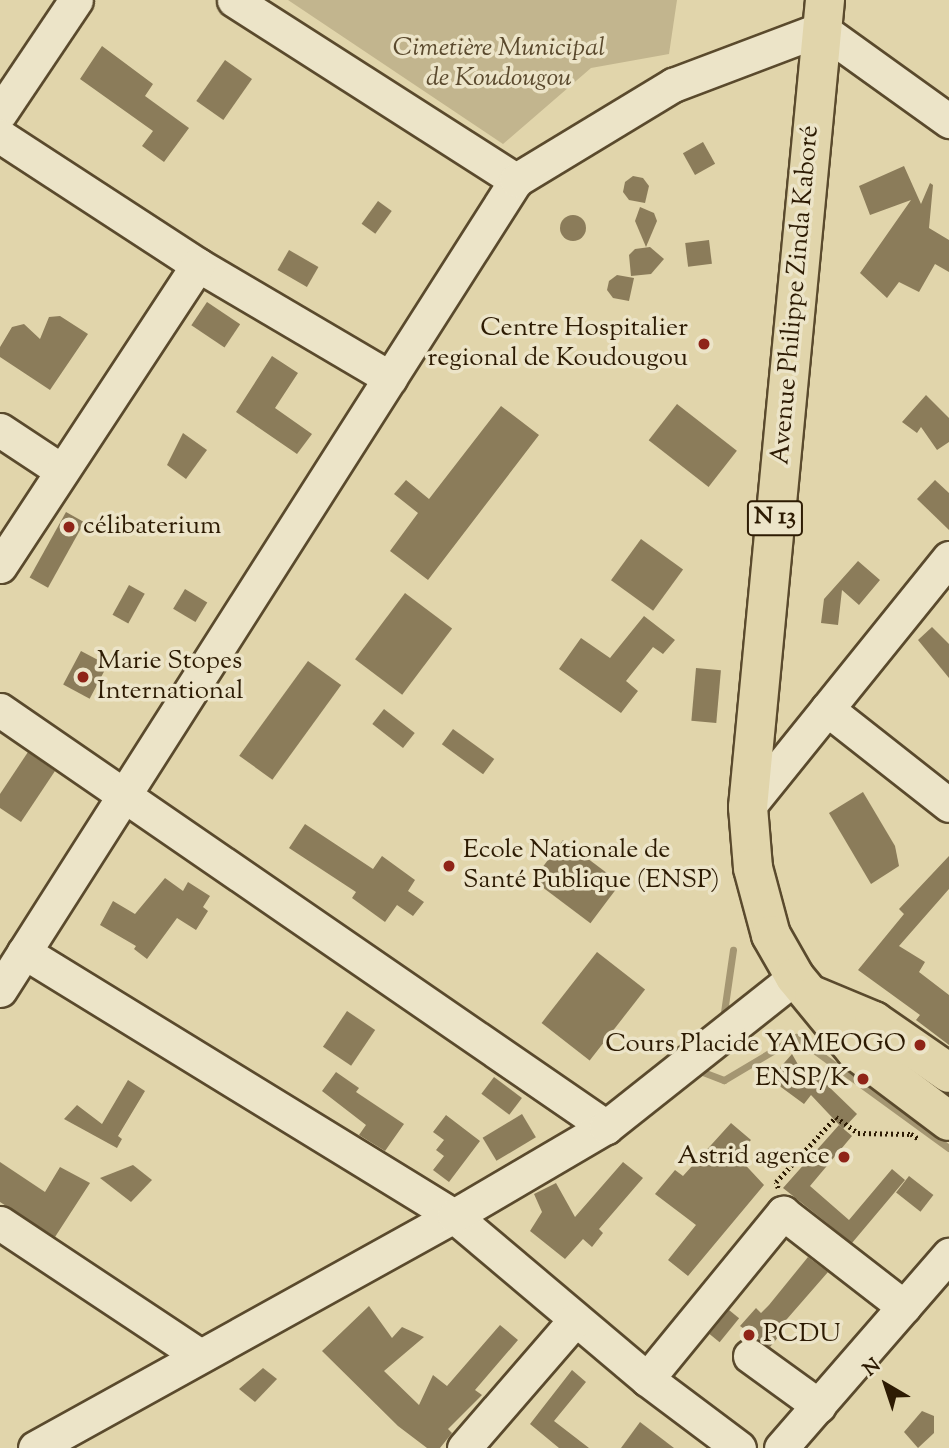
<!DOCTYPE html>
<html>
<head>
<meta charset="utf-8">
<style>
  body { margin:0 }
  #map { position:relative; width:949px; height:1448px; overflow:hidden; background:#e1d5ab; font-family:"Sorts Mill Goudy",serif }
  div>[style] { position:absolute }
  [style*='--x'] { left:calc(var(--x)*1px); top:calc(var(--y)*1px); width:calc(var(--w)*1px); rotate:calc(var(--a)*1deg) }
  .green>* { inset:0; background:#c2b58e }
  .stream>* { height:7px; margin:-3.5px; padding:0 3.5px; transform-origin:3.5px; border-radius:3.5px; background:#a49672 }
  .building>* { inset:0; background:#8b7c5a; transform-origin:0 0 }
  .round { border-radius:50% }
  .path>* { height:4.5px; margin-top:-2.25px; transform-origin:0; background:repeating-linear-gradient(90deg,#2d1b03 0 2px,transparent 0 5.5px) }
  .roads { filter:drop-shadow(2px 0 #5a4a2d) drop-shadow(-2px 0 #5a4a2d) drop-shadow(0 2px #5a4a2d) drop-shadow(0 -2px #5a4a2d) }
  .minor>* { height:33px; margin:-16.5px; padding:0 16.5px; transform-origin:16.5px; border-radius:16.5px; background:#ece4c8 }
  .major>* { height:38px; margin:-19px; padding:0 19px; transform-origin:19px; border-radius:19px; background:#e1d5ab }
  .dots>* { width:19px; height:19px; translate:-50% -50%; box-sizing:border-box; border:4px solid #ece4c8; border-radius:50% }
  span { translate:-50% -50%; white-space:nowrap; text-align:center; line-height:1.15; -webkit-text-stroke:7px #ece4c8; paint-order:stroke }
  .shield-label span { padding:2px 5px; background:#ece4c8; border:2px solid; border-radius:5px; -webkit-text-stroke-width:0 }
  .shield-label { font-size:24px; color:#2d1b03; font-weight:700 }
  .park-label { font-size:26px; color:#5a492d; font-style:italic }
  .street-label { font-size:26px; color:#2d1b03 }
  .poi-label { font-size:26px; color:#2d1b03 }
  .right { translate:-100% -50%; text-align:right }
  .left { translate:0 -50%; text-align:left }
  .north { position:absolute; left:851px; top:1350px; width:70px; height:70px; -webkit-text-stroke:5px #ece4c8; paint-order:stroke; rotate:321deg; font-size:19px; font-weight:700; line-height:28px; text-align:center; color:#2d1b03 }
  .north::after { content:''; display:block; margin:auto; width:24px; height:32px; background:#2d1b03; clip-path:polygon(50% 0,100% 100%,50% 72%,0 100%) }
</style>
</head>
<body>
<div id="map">
  <div class="green">
    <div style="clip-path:polygon(288px 0,677px 0,669px 54px,591px 68px,503px 144px)"></div>
  </div>
  <div class="stream">
    <div style="--x:723;--y:1019;--w:70;--a:-81.8"></div>
    <div style="--x:695;--y:1069;--w:31;--a:21"></div>
    <div style="--x:724;--y:1080;--w:84;--a:-30.8"></div>
    <div style="--x:796;--y:1037;--w:189;--a:36"></div>
  </div>
  <div class="building">
    <div style="clip-path:polygon(102px 46px,153px 84px,145px 96px,189px 128px,164px 162px,142px 146px,153px 131px,80px 79px)"></div>
    <div style="left:225px;top:60px;width:33px;height:50px;rotate:35deg"></div>
    <div style="left:703px;top:142px;width:25px;height:23px;rotate:61deg"></div>
    <div style="clip-path:polygon(904px 166px,921px 204px,930px 183px,933px 185px,929px 228px,949px 240px,949px 272px,935px 264px,919px 292px,899px 282px,887px 298px,860px 273px,911px 200px,870px 215px,859px 186px)"></div>
    <div style="clip-path:polygon(633px 176px,643px 178px,649px 186px,645px 203px,629px 200px,623px 192px,625px 182px)"></div>
    <div style="left:378px;top:201px;width:17px;height:28px;rotate:36deg"></div>
    <div style="clip-path:polygon(640px 207px,654px 213px,657px 221px,646px 247px,635px 221px)"></div>
    <div class="round" style="left:560px;top:215px;width:26px;height:26px"></div>
    <div style="left:709px;top:240px;width:24px;height:24px;rotate:83deg"></div>
    <div style="clip-path:polygon(650px 247px,664px 259px,651px 274px,631px 276px,629px 255px,635px 249px)"></div>
    <div style="left:289px;top:250px;width:34px;height:23px;rotate:30deg"></div>
    <div style="clip-path:polygon(617px 275px,634px 278px,629px 301px,613px 298px,607px 290px,609px 281px)"></div>
    <div style="left:207px;top:302px;width:40px;height:28px;rotate:34deg"></div>
    <div style="clip-path:polygon(60px 316px,88px 334px,50px 390px,0 357px,0 347px,12px 327px,24px 324px,40px 339px,49px 317px)"></div>
    <div style="clip-path:polygon(272px 356px,298px 373px,275px 408px,312px 434px,297px 454px,236px 412px)"></div>
    <div style="clip-path:polygon(926px 395px,949px 418px,949px 442px,937px 450px,921px 427px,917px 433px,902px 422px)"></div>
    <div style="left:677px;top:404px;width:76px;height:46px;rotate:38deg"></div>
    <div style="clip-path:polygon(501px 406px,539px 435px,428px 580px,390px 551px,418px 513px,394px 494px,406px 480px,429px 499px)"></div>
    <div style="clip-path:polygon(183px 433px,207px 450px,186px 479px,167px 465px)"></div>
    <div style="clip-path:polygon(935px 480px,949px 493px,949px 530px,917px 499px)"></div>
    <div style="left:66px;top:512px;width:21px;height:75px;rotate:29deg"></div>
    <div style="left:641px;top:539px;width:52px;height:51px;rotate:36deg"></div>
    <div style="clip-path:polygon(858px 561px,880px 580px,859px 605px,842px 590px,838px 625px,821px 623px,824px 599px)"></div>
    <div style="left:129px;top:585px;width:18px;height:34px;rotate:29deg"></div>
    <div style="left:185px;top:589px;width:26px;height:23px;rotate:31deg"></div>
    <div style="left:405px;top:593px;width:59px;height:83px;rotate:37deg"></div>
    <div style="clip-path:polygon(644px 616px,675px 640px,663px 654px,653px 647px,626px 681px,638px 691px,621px 713px,559px 669px,581px 638px,610px 658px)"></div>
    <div style="clip-path:polygon(932px 627px,949px 644px,949px 678px,918px 640px)"></div>
    <div style="left:81px;top:651px;width:30px;height:38px;rotate:28deg"></div>
    <div style="left:308px;top:661px;width:41px;height:117px;rotate:36deg"></div>
    <div style="left:696px;top:668px;width:25px;height:53px;rotate:5deg"></div>
    <div style="left:384px;top:709px;width:39px;height:19px;rotate:38deg"></div>
    <div style="left:453px;top:729px;width:51px;height:19px;rotate:36deg"></div>
    <div style="clip-path:polygon(28px 752px,55px 771px,21px 822px,0 808px,0 794px)"></div>
    <div style="clip-path:polygon(863px 792px,895px 846px,899px 866px,871px 884px,829px 813px)"></div>
    <div style="clip-path:polygon(305px 824px,373px 869px,382px 856px,415px 880px,408px 891px,424px 902px,413px 916px,397px 905px,385px 922px,352px 898px,356px 892px,289px 848px)"></div>
    <div style="left:563px;top:840px;width:72px;height:50px;rotate:37deg"></div>
    <div style="clip-path:polygon(949px 856px,949px 889px,899px 946px,925px 962px,919px 972px,949px 995px,949px 1045px,916px 1020px,920px 1015px,858px 970px,904px 914px,899px 909px)"></div>
    <div style="clip-path:polygon(165px 878px,183px 891px,188px 882px,210px 896px,203px 907px,208px 911px,196px 930px,177px 918px,147px 959px,134px 949px,136px 946px,100px 925px,113px 901px,135px 914px)"></div>
    <div style="left:597px;top:952px;width:61px;height:90px;rotate:38deg"></div>
    <div style="left:347px;top:1011px;width:34px;height:43px;rotate:34deg"></div>
    <div style="clip-path:polygon(792px 1054px,800px 1068px,824px 1082px,857px 1114px,843px 1129px,811px 1095px,804px 1104px,770px 1079px)"></div>
    <div style="clip-path:polygon(336px 1072px,359px 1088px,356px 1092px,404px 1124px,385px 1151px,359px 1135px,366px 1125px,322px 1091px)"></div>
    <div style="left:494px;top:1077px;width:35px;height:21px;rotate:37deg"></div>
    <div style="clip-path:polygon(128px 1080px,145px 1091px,118px 1136px,122px 1139px,117px 1148px,64px 1119px,77px 1105px,102px 1124px)"></div>
    <div style="left:522px;top:1114px;width:27px;height:46px;rotate:59deg"></div>
    <div style="clip-path:polygon(446px 1115px,480px 1141px,449px 1182px,433px 1170px,444px 1156px,436px 1150px,444px 1140px,433px 1132px)"></div>
    <div style="clip-path:polygon(731px 1123px,751px 1140px,737px 1156px,764px 1185px,688px 1276px,668px 1260px,696px 1225px,655px 1194px,675px 1170px,683px 1176px)"></div>
    <div style="clip-path:polygon(839px 1125px,852px 1136px,810px 1186px,849px 1220px,892px 1169px,905px 1180px,852px 1243px,783px 1188px)"></div>
    <div style="clip-path:polygon(0 1162px,45px 1192px,60px 1167px,90px 1183px,55px 1237px,0 1202px)"></div>
    <div style="clip-path:polygon(623px 1162px,643px 1178px,599px 1229px,603px 1233px,592px 1247px,583px 1239px,565px 1259px,530px 1231px,542px 1212px,534px 1194px,556px 1183px,575px 1217px)"></div>
    <div style="clip-path:polygon(133px 1165px,152px 1180px,131px 1202px,100px 1178px)"></div>
    <div style="left:909px;top:1176px;width:31px;height:21px;rotate:38deg"></div>
    <div style="clip-path:polygon(808px 1257px,828px 1272px,780px 1327px,784px 1330px,770px 1347px,740px 1326px,756px 1308px,761px 1313px,769px 1305px)"></div>
    <div style="clip-path:polygon(369px 1306px,392px 1338px,402px 1327px,424px 1337px,384px 1371px,419px 1405px,433px 1375px,447px 1386px,500px 1325px,518px 1340px,475px 1390px,482px 1395px,448px 1429px,452px 1433px,440px 1448px,427px 1448px,398px 1426px,322px 1351px)"></div>
    <div style="left:729px;top:1310px;width:13px;height:31px;rotate:39deg"></div>
    <div style="clip-path:polygon(263px 1368px,277px 1379px,255px 1402px,239px 1389px)"></div>
    <div style="clip-path:polygon(572px 1370px,586px 1382px,554px 1421px,589px 1448px,559px 1448px,530px 1424px)"></div>
    <div style="clip-path:polygon(922px 1411px,934px 1416px,934px 1433px,918px 1448px,904px 1432px)"></div>
    <div style="clip-path:polygon(640px 1422px,674px 1448px,621px 1448px)"></div>
  </div>
  <div class="path">
    <div style="--x:778;--y:1188;--w:6;--a:-108"></div>
    <div style="--x:776;--y:1182;--w:88;--a:-47.3"></div>
    <div style="--x:836;--y:1117;--w:27;--a:36"></div>
    <div style="--x:858;--y:1133;--w:53;--a:1.1"></div>
    <div style="--x:911;--y:1134;--w:9;--a:32"></div>
  </div>
  <div class="roads">
    <div class="minor">
      <div style="--x:234;--y:0;--w:335;--a:32.6"></div>
      <div style="--x:0;--y:113;--w:136;--a:-56.1"></div>
      <div style="--x:0;--y:136;--w:236;--a:33.1"></div>
      <div style="--x:198;--y:265;--w:223;--a:30.5"></div>
      <div style="--x:0;--y:430;--w:74;--a:33.5"></div>
      <div style="--x:0;--y:566;--w:360;--a:-56.7"></div>
      <div style="--x:827;--y:709;--w:155;--a:38.2"></div>
      <div style="--x:0;--y:710;--w:736;--a:34.53"></div>
      <div style="--x:748;--y:807;--w:320;--a:-51.1"></div>
      <div style="--x:24;--y:952;--w:505;--a:31.55"></div>
      <div style="--x:454;--y:1216;--w:253;--a:40.2"></div>
      <div style="--x:647;--y:1379;--w:115;--a:36.9"></div>
      <div style="--x:0;--y:990;--w:960;--a:-57.5"></div>
      <div style="--x:516;--y:180;--w:184;--a:-31.2"></div>
      <div style="--x:673;--y:85;--w:158;--a:-20.7"></div>
      <div style="--x:821;--y:29;--w:158;--a:35.7"></div>
      <div style="--x:0;--y:1223;--w:240;--a:33.6"></div>
      <div style="--x:750;--y:1356;--w:85;--a:35.9"></div>
      <div style="--x:647;--y:1379;--w:215;--a:-50.7"></div>
      <div style="--x:783;--y:1213;--w:153;--a:37.8"></div>
      <div style="--x:35;--y:1448;--w:479;--a:-29"></div>
      <div style="--x:454;--y:1216;--w:176;--a:-30.4"></div>
      <div style="--x:606;--y:1127;--w:241;--a:-38.4"></div>
      <div style="--x:464;--y:1448;--w:169;--a:-49.1"></div>
      <div style="--x:781;--y:1448;--w:256;--a:-49"></div>
    </div>
    <div class="major">
      <div style="--x:825;--y:0;--w:811;--a:95.45"></div>
      <div style="--x:748;--y:807;--w:61;--a:85.3"></div>
      <div style="--x:753;--y:868;--w:69;--a:75"></div>
      <div style="--x:771;--y:935;--w:48;--a:60.3"></div>
      <div style="--x:795;--y:977;--w:96;--a:50.5"></div>
      <div style="--x:856;--y:1051;--w:116;--a:37"></div>
      <div style="--x:814;--y:996;--w:65;--a:22.6"></div>
      <div style="--x:874;--y:1021;--w:91;--a:34.7"></div>
    </div>
  </div>
  <div class="dots">
    <div style="left:704px;top:344px;background:#8f2418"></div>
    <div style="left:69px;top:527px;background:#8f2418"></div>
    <div style="left:83px;top:677px;background:#8f2418"></div>
    <div style="left:449px;top:866px;background:#8f2418"></div>
    <div style="left:920px;top:1045px;background:#8f2418"></div>
    <div style="left:863px;top:1079px;background:#8f2418"></div>
    <div style="left:844px;top:1157px;background:#8f2418"></div>
    <div style="left:749px;top:1335px;background:#8f2418"></div>
  </div>
  <div class="shield-label">
    <span style="left:775px;top:518px">N 13</span>
  </div>
  <div class="park-label">
    <span style="left:499px;top:64px">Cimetière Municipal<br>de Koudougou</span>
  </div>
  <div class="street-label">
    <span style="left:796px;top:295px;rotate:-85deg">Avenue Philippe Zinda Kaboré</span>
  </div>
  <div class="poi-label">
    <span class="right" style="left:688px;top:344px">Centre Hospitalier<br>regional de Koudougou</span>
    <span class="left" style="left:83px;top:527px">célibaterium</span>
    <span class="left" style="left:97px;top:677px">Marie Stopes<br>International</span>
    <span class="left" style="left:463px;top:866px">Ecole Nationale de<br>Santé Publique (ENSP)</span>
    <span class="right" style="left:906px;top:1045px">Cours Placide YAMEOGO</span>
    <span class="right" style="left:849px;top:1079px">ENSP/K</span>
    <span class="right" style="left:830px;top:1157px">Astrid agence</span>
    <span class="left" style="left:763px;top:1335px">PCDU</span>
  </div>
  <div class="north">N</div>
</div>
</body>
</html>
